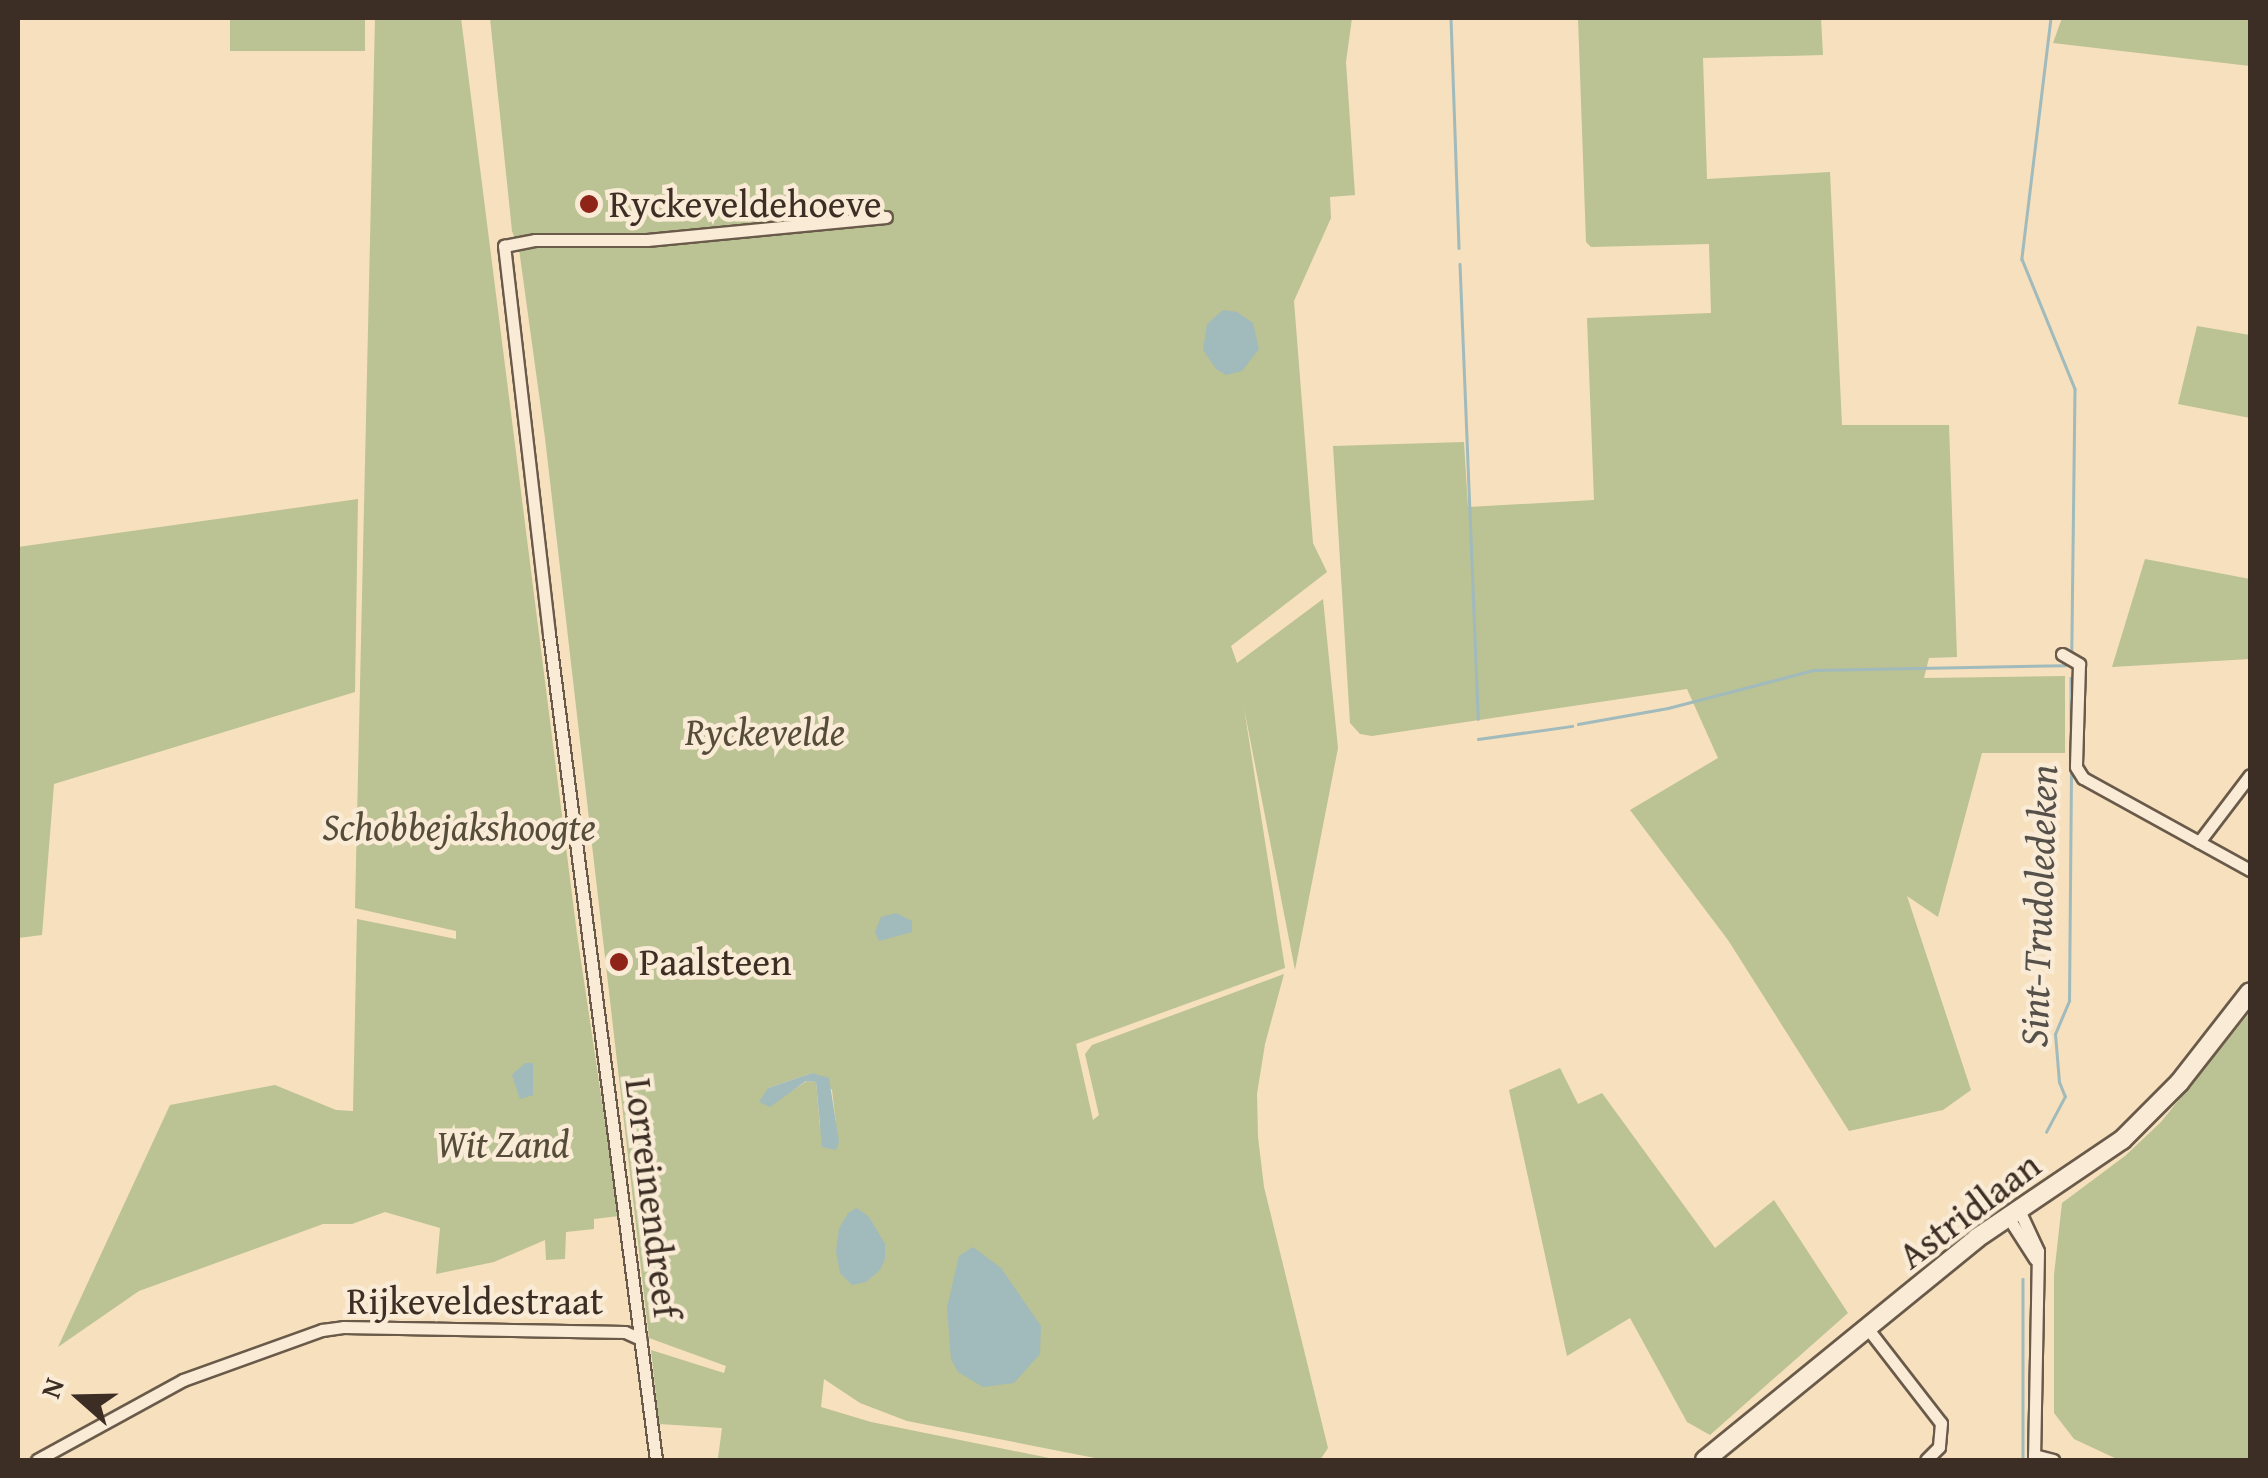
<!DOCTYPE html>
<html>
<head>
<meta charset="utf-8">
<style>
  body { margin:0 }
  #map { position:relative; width:2268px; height:1478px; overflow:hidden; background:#f6e0be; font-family:"Gentium Book Plus",serif }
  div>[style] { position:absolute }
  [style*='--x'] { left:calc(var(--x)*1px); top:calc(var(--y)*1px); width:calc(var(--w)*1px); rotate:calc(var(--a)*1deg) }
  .green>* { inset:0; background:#bbc293; transform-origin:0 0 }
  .water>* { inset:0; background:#a1babc }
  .stream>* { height:2.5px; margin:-1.25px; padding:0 1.25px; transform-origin:1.25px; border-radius:1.25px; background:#a1babc }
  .roads { filter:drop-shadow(2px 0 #6a5a4a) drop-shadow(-2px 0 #6a5a4a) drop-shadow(0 2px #6a5a4a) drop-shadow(0 -2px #6a5a4a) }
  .minor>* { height:11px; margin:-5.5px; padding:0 5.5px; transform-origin:5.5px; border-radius:5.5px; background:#f9ebd5 }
  .secondary>* { height:18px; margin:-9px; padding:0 9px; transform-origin:9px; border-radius:9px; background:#f9ebd5 }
  .dots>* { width:28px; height:28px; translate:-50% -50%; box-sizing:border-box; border:5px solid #f9ebd5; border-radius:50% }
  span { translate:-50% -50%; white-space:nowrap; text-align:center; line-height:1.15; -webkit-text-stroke:9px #f9ebd5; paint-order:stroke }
  .poi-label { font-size:38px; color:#3c2e24 }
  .left { translate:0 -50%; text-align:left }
  .park-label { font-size:38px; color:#554c3a; font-style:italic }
  .street-label { font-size:38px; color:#3c2e24 }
  .water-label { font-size:40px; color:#55514a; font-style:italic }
  .frame { position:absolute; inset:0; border:20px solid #3c2e24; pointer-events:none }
  .north { position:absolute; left:30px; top:1348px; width:100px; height:100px; -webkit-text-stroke:8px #f9ebd5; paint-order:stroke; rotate:290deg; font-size:28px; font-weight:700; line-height:40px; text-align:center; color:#3c2e24 }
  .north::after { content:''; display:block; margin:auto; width:35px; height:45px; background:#3c2e24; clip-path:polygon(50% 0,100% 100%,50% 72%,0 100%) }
</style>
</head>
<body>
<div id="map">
  <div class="green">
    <div style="left:230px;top:18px;width:135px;height:33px"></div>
    <div style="clip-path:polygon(375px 18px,461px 18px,577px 934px,619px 1216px,594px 1219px,594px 1229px,566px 1232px,565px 1259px,546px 1260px,545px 1240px,494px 1262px,436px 1274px,440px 1228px,385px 1212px,352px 1224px,323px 1224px,139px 1291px,58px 1347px,170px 1105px,275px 1085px,336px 1110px,353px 1111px,357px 919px,456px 939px,456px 931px,355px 908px)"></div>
    <div style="clip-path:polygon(evenodd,490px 18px,1352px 18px,1346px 62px,1355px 195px,1330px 197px,1331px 218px,1294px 301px,1313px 543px,1327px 572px,1231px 646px,1237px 663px,1323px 599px,1338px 748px,1295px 970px,1244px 708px,1285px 968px,1076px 1044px,1093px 1120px,1099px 1115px,1085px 1054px,1092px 1045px,1284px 974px,1265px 1044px,1257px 1094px,1258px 1137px,1264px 1187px,1328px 1448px,1320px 1460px,1105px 1460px,907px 1421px,860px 1403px,824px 1379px,821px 1407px,871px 1422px,1059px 1460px,703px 1460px,718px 1458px,722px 1428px,659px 1424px,651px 1350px,724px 1373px,726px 1366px,649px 1338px,545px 438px,519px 249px,512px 231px,490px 18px,812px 1073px,832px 1090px,836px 1124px,820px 1127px,816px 1082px,807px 1081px,784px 1096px,768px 1088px,812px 1073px)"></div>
    <div style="clip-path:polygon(1578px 18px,1821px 18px,1823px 55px,1703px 58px,1707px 179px,1830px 172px,1842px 425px,1949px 425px,1957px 657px,1929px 658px,1924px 678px,2065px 676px,2065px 753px,1982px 753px,1938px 917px,1907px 896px,1971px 1090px,1943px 1110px,1849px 1131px,1728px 940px,1630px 810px,1718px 758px,1687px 689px,1372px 736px,1360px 734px,1350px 723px,1333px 446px,1464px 442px,1468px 507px,1594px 500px,1587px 318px,1711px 313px,1709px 244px,1591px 247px,1586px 242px)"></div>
    <div style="clip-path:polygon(2062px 18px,2250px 18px,2250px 66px,2053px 43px)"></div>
    <div style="clip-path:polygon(2197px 326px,2250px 335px,2250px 418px,2178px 404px)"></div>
    <div style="clip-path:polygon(358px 499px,355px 692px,54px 784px,42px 935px,18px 938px,18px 547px)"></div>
    <div style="clip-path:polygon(2145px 559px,2250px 579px,2250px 659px,2112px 667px)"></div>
    <div style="clip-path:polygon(2250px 1012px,2250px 1460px,2119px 1460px,2074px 1439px,2054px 1413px,2054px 1275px,2062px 1203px,2125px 1156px,2161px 1122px)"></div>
    <div style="clip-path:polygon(1560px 1068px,1578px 1104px,1602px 1093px,1715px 1248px,1774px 1200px,1848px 1313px,1710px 1435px,1687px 1422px,1630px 1318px,1567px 1356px,1509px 1090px)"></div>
  </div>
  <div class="water">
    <div style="clip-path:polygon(1223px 310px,1237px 312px,1253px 323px,1259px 349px,1242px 371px,1226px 375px,1216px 369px,1203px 350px,1207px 324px)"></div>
    <div style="clip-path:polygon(896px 913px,912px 921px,912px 932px,879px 941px,875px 932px,881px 917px)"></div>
    <div style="clip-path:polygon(525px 1063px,533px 1063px,533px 1095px,520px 1099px,512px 1075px)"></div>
    <div style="clip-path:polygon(812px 1073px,829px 1078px,839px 1142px,836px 1150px,822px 1147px,816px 1082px,806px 1081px,770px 1107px,759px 1102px,768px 1088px)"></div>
    <div style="clip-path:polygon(857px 1208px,869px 1217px,885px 1244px,885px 1259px,880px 1270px,866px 1282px,852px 1285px,840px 1273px,836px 1251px,839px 1229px,848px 1213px)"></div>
    <div style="clip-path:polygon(973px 1247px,1001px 1268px,1041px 1326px,1040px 1354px,1014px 1383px,983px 1387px,958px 1372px,951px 1359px,947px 1308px,959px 1256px)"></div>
  </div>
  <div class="stream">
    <div style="--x:1451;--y:18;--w:230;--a:88"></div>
    <div style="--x:2051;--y:18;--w:243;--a:96.9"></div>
    <div style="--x:2022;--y:259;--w:140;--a:67.8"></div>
    <div style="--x:2075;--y:389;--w:264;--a:90.7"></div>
    <div style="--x:1460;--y:264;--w:455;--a:87.7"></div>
    <div style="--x:2071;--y:678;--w:78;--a:90"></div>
    <div style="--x:1578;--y:724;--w:91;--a:-10.1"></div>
    <div style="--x:1668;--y:708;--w:151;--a:-14.6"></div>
    <div style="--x:1814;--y:670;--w:251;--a:-1.1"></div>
    <div style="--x:1478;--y:739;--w:95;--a:-7.9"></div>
    <div style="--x:2046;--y:1132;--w:40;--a:-62"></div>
    <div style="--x:2065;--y:1097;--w:16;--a:-112"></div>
    <div style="--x:2059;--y:1082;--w:48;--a:-94.8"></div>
    <div style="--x:2055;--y:1034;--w:36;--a:-67"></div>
    <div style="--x:2069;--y:1001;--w:232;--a:-89.5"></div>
    <div style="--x:2021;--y:1181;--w:6;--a:90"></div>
    <div style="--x:2023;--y:1279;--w:181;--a:90"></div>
  </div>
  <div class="roads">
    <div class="minor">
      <div style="--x:2062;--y:654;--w:20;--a:30"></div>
      <div style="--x:2079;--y:664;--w:103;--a:91.7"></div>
      <div style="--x:2076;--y:767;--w:13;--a:58"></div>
      <div style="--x:2083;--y:778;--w:191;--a:28.9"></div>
      <div style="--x:2199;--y:842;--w:84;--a:-52.7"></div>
      <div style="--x:2019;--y:1210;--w:45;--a:65.1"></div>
      <div style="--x:2038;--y:1251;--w:209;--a:91.1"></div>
      <div style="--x:2008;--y:1217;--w:50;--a:57.3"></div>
      <div style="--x:1868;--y:1329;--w:119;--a:52.2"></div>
      <div style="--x:1941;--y:1423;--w:24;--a:95"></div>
      <div style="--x:1939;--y:1447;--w:18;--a:135"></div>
      <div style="--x:2034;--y:1455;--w:20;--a:15"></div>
      <div style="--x:37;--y:1460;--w:166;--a:-28.7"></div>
      <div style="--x:183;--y:1380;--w:148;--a:-19.8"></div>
      <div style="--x:322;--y:1330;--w:21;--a:-8"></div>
      <div style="--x:343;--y:1327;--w:282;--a:1"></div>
      <div style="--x:625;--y:1332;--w:17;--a:24"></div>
      <div style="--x:656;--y:1460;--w:833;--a:-97.38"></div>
      <div style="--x:549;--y:634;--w:391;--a:-96.6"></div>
      <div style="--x:504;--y:246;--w:32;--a:-11"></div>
      <div style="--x:535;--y:240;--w:112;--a:0"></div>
      <div style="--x:647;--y:240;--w:240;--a:-5.5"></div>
    </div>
    <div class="secondary">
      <div style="--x:1705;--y:1460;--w:351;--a:-39.2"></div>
      <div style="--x:1977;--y:1238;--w:175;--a:-34.1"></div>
      <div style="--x:2122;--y:1140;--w:81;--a:-45"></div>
      <div style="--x:2179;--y:1083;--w:115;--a:-52"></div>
    </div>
  </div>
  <div class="dots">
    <div style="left:589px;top:204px;background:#8f2418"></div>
    <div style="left:619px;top:962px;background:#8f2418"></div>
  </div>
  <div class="poi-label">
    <span class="left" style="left:609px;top:204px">Ryckeveldehoeve</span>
    <span class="left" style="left:639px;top:962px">Paalsteen</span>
  </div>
  <div class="park-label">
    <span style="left:765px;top:732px">Ryckevelde</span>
    <span style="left:459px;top:827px">Schobbejakshoogte</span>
    <span style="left:503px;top:1144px">Wit Zand</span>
  </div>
  <div class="street-label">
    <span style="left:653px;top:1198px;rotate:83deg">Lorreinendreef</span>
    <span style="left:1969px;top:1210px;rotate:-37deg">Astridlaan</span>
    <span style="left:475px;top:1301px">Rijkeveldestraat</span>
  </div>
  <div class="water-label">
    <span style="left:2038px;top:906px;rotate:-88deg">Sint-Trudoledeken</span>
  </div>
  <div class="frame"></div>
  <div class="north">N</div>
</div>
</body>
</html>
